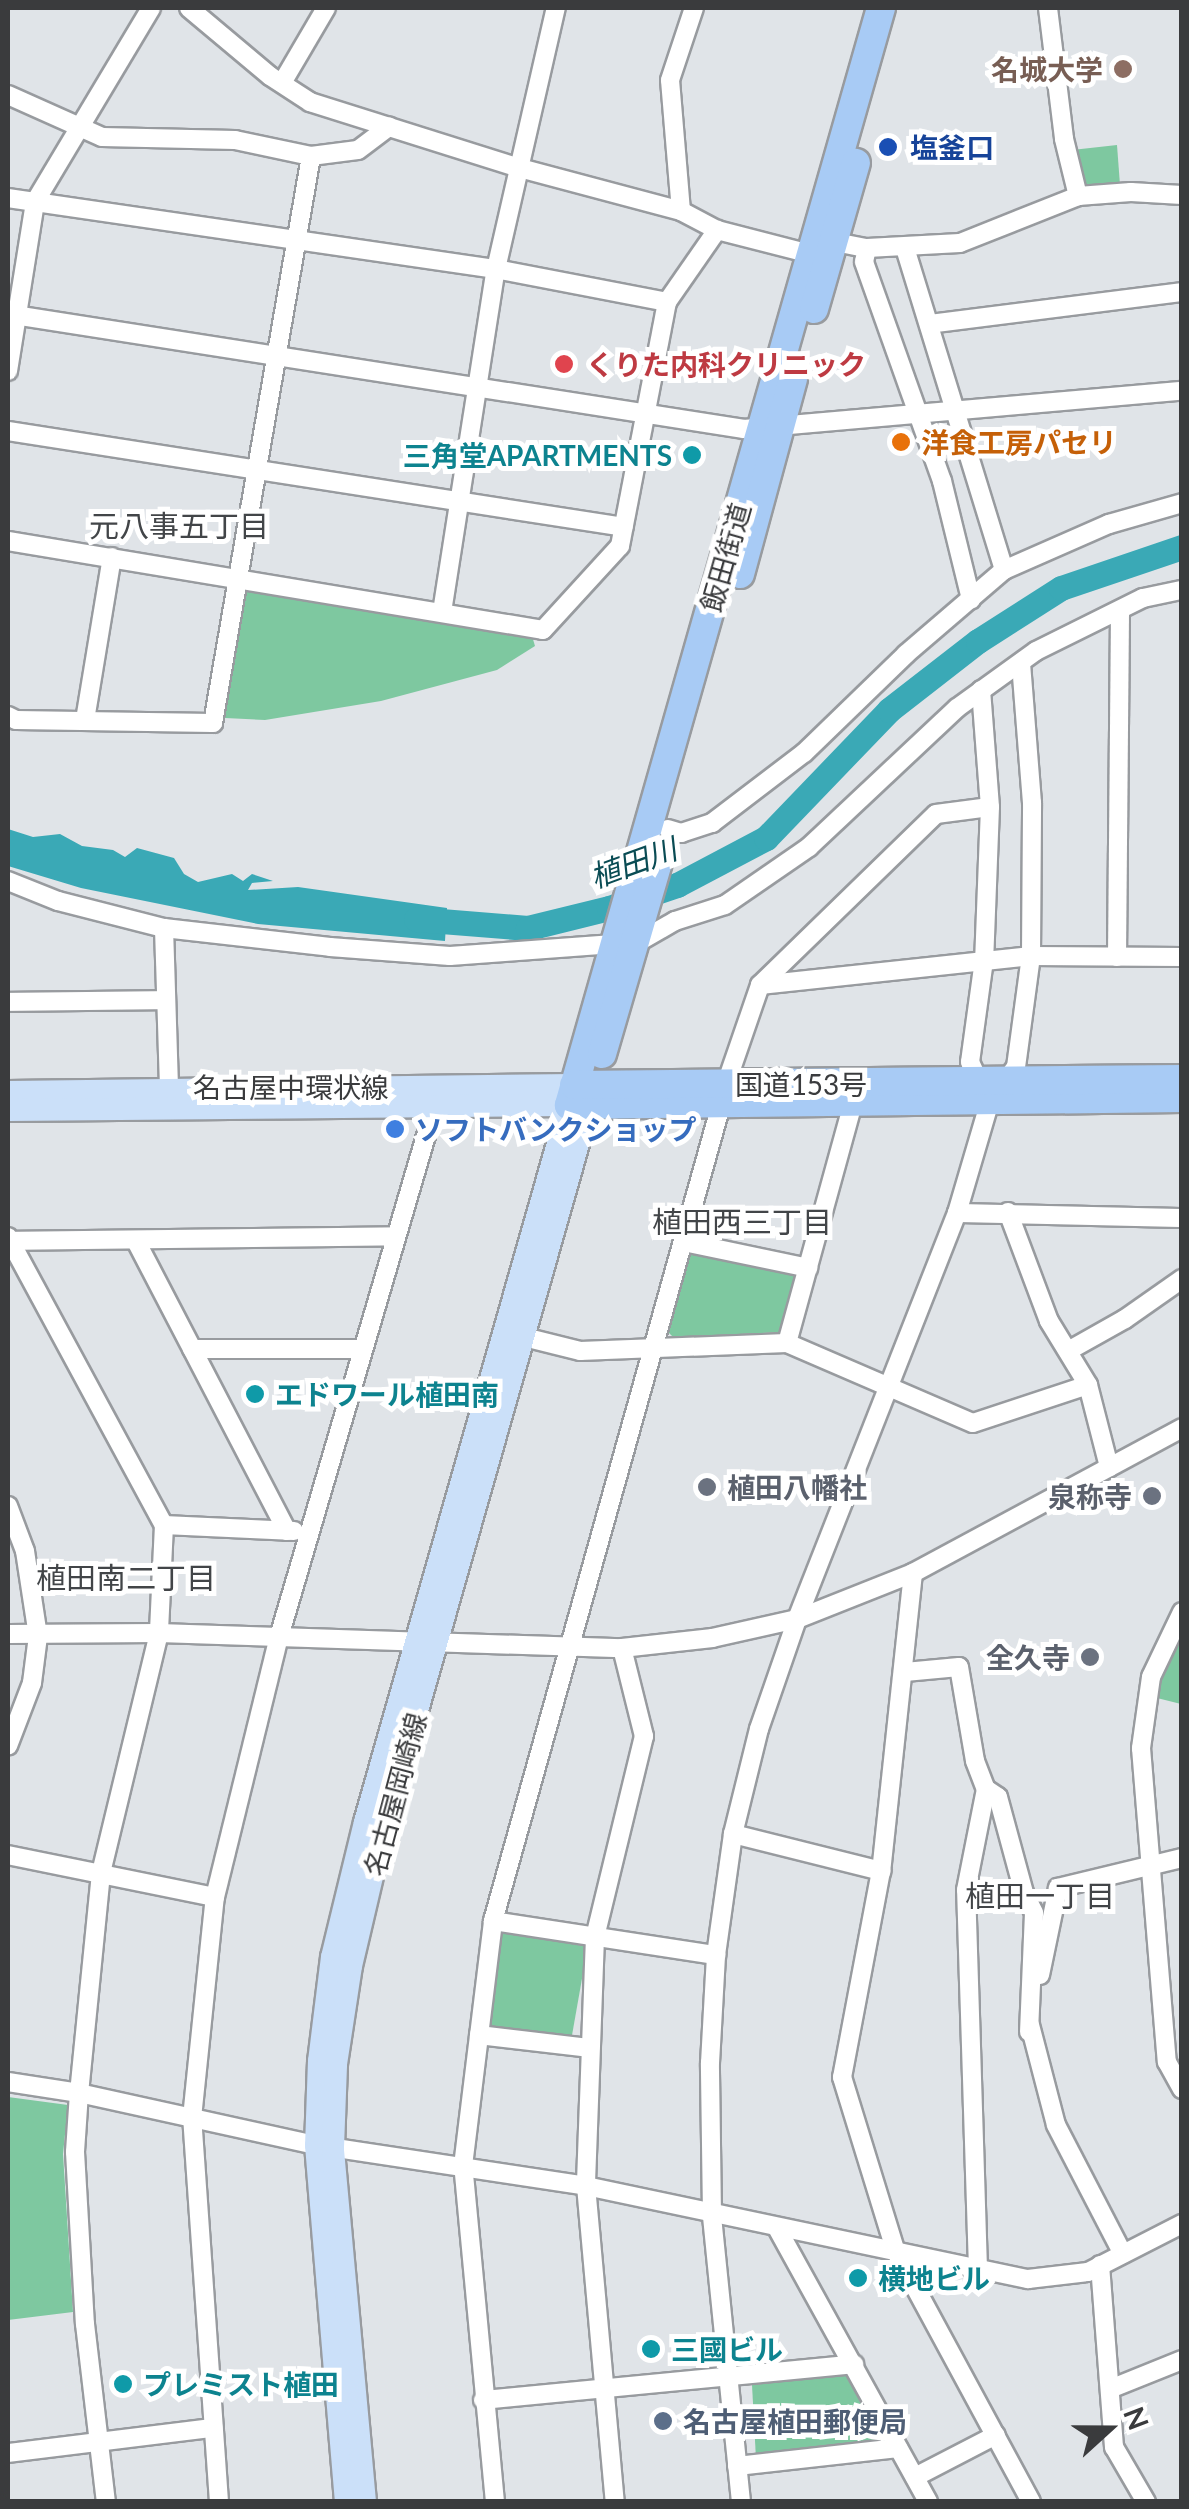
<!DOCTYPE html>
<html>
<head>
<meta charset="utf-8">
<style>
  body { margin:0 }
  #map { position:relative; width:1189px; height:2509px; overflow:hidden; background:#e0e4e8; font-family:Lato,"Noto Sans JP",sans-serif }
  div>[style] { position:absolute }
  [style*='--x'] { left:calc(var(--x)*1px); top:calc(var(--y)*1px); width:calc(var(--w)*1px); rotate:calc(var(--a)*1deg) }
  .green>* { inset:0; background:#7ec8a0; transform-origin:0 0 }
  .water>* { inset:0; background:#3aa9b6 }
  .river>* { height:25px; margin:-12.5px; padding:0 12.5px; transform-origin:12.5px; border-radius:12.5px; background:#3aa9b6 }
  .roads { filter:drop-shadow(2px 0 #989b9f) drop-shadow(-2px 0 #989b9f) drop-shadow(0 2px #989b9f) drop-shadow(0 -2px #989b9f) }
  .minor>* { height:18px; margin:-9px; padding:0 9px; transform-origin:9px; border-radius:9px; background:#fff }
  .major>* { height:22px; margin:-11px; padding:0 11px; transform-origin:11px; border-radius:11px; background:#cbe0f9 }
  .highway>* { height:28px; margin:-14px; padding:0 14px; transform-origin:14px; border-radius:14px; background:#a8cbf5 }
  .dots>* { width:28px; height:28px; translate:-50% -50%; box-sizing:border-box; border:5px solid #fff; border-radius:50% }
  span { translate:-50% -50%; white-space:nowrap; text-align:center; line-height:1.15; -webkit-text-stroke:10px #fff; paint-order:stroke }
  .education-label { font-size:28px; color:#785e54; font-weight:700 }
  .right { translate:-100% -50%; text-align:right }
  .transit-label { font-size:28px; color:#164399; font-weight:700 }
  .left { translate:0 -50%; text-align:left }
  .health-label { font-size:28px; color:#be3a42; font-weight:700 }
  .food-label { font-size:28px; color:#c56008; font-weight:700 }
  .culture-label { font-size:28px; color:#0d838f; font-weight:700 }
  .street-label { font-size:28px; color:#3a3b3d }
  .shop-label { font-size:28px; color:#366cbe; font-weight:700 }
  .worship-label { font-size:28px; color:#5b616d; font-weight:700 }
  .service-label { font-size:28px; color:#4e5e75; font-weight:700 }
  .neighbourhood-label { font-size:30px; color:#424548 }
  .water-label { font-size:30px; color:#0a4c54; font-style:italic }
  .frame { position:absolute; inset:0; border:10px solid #3a3b3d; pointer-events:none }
  .north { position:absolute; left:1059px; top:2379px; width:100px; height:100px; -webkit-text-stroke:8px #fff; paint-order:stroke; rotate:69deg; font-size:28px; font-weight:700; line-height:40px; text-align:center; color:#3a3b3d }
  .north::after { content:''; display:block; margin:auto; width:35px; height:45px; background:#3a3b3d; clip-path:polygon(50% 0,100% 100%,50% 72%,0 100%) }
</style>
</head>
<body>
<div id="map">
  <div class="green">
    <div style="clip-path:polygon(1117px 145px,1120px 185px,1082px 189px,1072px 150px)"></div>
    <div style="clip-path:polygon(247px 591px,532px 636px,535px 646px,497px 670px,381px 701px,265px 720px,225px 718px,221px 715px,241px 594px)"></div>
    <div style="clip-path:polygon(689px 1248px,801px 1273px,784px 1332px,673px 1337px,668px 1332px)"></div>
    <div style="clip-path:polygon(1181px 1628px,1181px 1704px,1153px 1697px)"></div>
    <div style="left:499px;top:1931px;width:90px;height:99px;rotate:10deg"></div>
    <div style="clip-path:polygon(8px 2097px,68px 2105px,63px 2154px,73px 2312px,8px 2320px)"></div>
    <div style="clip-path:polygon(848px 2374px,884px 2440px,881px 2446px,756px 2459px,752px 2385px)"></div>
  </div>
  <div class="water">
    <div style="clip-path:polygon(8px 829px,33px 837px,60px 834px,82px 846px,113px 850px,125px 857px,137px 848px,174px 858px,184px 874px,198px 882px,232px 874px,243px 881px,252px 874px,273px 881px,252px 883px,248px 890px,298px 887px,447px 908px,445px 941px,258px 924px,81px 888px,8px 866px)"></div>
  </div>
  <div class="river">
    <div style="--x:416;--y:919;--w:112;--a:4.6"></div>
    <div style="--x:528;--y:928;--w:83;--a:-13.9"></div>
    <div style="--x:609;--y:908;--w:72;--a:-18.7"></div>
    <div style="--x:677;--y:885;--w:101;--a:-27.8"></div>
    <div style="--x:766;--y:838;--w:178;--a:-46.1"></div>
    <div style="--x:889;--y:710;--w:113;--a:-37.8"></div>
    <div style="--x:978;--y:641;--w:98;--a:-32.6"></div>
    <div style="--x:1061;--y:588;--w:128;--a:-18.7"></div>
  </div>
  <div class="roads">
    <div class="minor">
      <div style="--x:189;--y:8;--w:106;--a:40"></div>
      <div style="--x:270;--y:76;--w:48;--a:33"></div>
      <div style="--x:310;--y:102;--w:216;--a:17.5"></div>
      <div style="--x:516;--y:167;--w:171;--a:14.9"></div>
      <div style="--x:681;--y:211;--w:41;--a:27.8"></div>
      <div style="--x:717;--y:230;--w:85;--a:14.4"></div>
      <div style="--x:799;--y:251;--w:12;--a:5"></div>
      <div style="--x:811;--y:252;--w:26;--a:-23"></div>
      <div style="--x:835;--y:242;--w:33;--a:11"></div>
      <div style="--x:867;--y:248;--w:93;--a:-3.1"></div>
      <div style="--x:960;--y:243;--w:127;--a:-21.7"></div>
      <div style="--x:1078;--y:196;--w:53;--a:-4.3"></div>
      <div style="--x:1131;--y:192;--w:51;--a:3.4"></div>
      <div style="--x:1048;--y:8;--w:132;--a:83"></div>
      <div style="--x:1064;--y:139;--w:59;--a:76.2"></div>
      <div style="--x:282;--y:83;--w:87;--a:-59.6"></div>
      <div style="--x:8;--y:95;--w:103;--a:24.1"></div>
      <div style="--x:102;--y:137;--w:133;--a:1.3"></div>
      <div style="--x:235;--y:140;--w:78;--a:11.9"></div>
      <div style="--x:8;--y:198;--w:493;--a:8.3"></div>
      <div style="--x:496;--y:269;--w:174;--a:10.9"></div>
      <div style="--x:681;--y:211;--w:131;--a:-94.8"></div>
      <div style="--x:670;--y:80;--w:76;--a:-71.6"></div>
      <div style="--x:867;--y:248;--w:14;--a:102"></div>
      <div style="--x:864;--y:262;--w:232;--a:70.4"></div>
      <div style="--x:942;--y:481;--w:122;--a:76.2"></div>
      <div style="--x:905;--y:248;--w:337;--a:72.9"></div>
      <div style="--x:8;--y:314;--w:745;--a:8.88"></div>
      <div style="--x:744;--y:429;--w:440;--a:-5"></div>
      <div style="--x:929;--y:324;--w:255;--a:-7.2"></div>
      <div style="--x:8;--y:371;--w:171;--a:-80.9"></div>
      <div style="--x:35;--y:202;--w:226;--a:-59.1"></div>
      <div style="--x:8;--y:431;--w:623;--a:8.86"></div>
      <div style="--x:8;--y:541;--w:542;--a:9.44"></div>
      <div style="--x:543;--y:630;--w:114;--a:-47.5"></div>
      <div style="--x:620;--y:546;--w:248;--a:-79.1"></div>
      <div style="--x:667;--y:302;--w:88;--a:-55.2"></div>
      <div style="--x:442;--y:612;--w:347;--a:-81.1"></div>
      <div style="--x:496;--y:269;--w:268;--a:-77.1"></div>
      <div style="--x:981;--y:690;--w:117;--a:85.6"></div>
      <div style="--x:990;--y:807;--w:153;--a:92.2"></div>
      <div style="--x:984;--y:960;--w:103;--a:97.8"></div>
      <div style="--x:970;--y:1062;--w:29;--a:65"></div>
      <div style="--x:8;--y:716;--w:9;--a:27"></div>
      <div style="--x:16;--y:720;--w:197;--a:0.9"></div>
      <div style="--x:213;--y:723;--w:575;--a:-80.19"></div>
      <div style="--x:311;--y:156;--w:47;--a:-7.3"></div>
      <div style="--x:358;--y:150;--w:39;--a:-37"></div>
      <div style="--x:85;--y:720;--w:165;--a:-80.6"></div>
      <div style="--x:668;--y:829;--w:14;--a:17"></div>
      <div style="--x:681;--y:833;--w:33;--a:-18"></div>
      <div style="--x:712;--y:823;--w:116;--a:-37.3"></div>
      <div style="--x:804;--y:753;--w:142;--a:-44.1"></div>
      <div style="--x:906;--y:654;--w:129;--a:-40.6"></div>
      <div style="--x:1004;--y:570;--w:115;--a:-23.7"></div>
      <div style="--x:1109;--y:524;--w:76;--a:-16"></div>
      <div style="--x:8;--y:881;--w:54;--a:21.8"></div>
      <div style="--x:58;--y:901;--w:109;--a:14.3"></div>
      <div style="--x:164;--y:928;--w:167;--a:6.5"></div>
      <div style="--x:330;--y:947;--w:120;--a:4.3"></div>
      <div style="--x:450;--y:956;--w:164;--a:-4.2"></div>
      <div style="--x:164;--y:928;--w:160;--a:88.2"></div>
      <div style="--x:635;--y:944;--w:46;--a:-29.9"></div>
      <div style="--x:675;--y:921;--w:52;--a:-17.7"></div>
      <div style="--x:725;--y:905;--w:102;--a:-34.6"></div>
      <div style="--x:809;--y:847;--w:203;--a:-43.2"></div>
      <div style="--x:957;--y:708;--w:97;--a:-35.8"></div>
      <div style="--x:1036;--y:651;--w:119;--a:-26.4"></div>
      <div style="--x:1143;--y:598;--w:40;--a:-12"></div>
      <div style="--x:1117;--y:957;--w:347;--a:-89.5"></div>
      <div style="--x:760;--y:985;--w:273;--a:-6.1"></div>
      <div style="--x:1031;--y:956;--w:151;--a:0.4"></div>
      <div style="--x:8;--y:1002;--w:158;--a:-0.7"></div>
      <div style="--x:726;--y:1084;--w:105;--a:-71"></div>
      <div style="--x:760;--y:985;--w:245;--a:-44.2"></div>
      <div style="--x:936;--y:814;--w:54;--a:-7.4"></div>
      <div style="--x:1008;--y:1212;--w:116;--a:69.4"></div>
      <div style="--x:1049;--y:1321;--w:75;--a:58.6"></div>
      <div style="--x:1088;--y:1385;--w:85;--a:75.6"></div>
      <div style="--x:957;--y:1213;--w:225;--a:1.3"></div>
      <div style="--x:8;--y:1237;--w:328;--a:61.6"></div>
      <div style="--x:164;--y:1525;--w:108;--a:92.7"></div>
      <div style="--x:159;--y:1633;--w:247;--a:103.6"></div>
      <div style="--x:101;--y:1873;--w:221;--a:95.7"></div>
      <div style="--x:79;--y:2093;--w:243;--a:12.4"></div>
      <div style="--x:316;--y:2145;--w:273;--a:8.6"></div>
      <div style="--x:586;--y:2186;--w:452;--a:11.9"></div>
      <div style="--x:1028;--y:2279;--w:60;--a:-6.7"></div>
      <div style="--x:1088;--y:2272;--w:106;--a:-27.1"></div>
      <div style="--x:8;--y:1241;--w:385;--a:-0.7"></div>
      <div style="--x:136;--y:1241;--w:327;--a:62.5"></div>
      <div style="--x:684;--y:1242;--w:127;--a:11.8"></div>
      <div style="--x:524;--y:1337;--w:58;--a:14"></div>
      <div style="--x:580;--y:1351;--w:207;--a:-2.2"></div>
      <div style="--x:787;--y:1343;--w:202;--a:23.3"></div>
      <div style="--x:973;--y:1423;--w:121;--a:-18.3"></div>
      <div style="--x:787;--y:1343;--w:248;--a:-74.6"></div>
      <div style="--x:192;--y:1349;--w:171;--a:0"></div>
      <div style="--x:1068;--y:1351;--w:65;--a:-29.3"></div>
      <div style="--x:1125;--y:1319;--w:70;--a:-35.1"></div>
      <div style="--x:8;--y:1506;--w:48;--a:69.3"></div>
      <div style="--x:25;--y:1551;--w:86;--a:81.3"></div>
      <div style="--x:38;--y:1636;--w:47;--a:97.3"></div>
      <div style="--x:32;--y:1683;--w:67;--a:110.9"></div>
      <div style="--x:164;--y:1525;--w:130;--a:2.6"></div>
      <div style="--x:913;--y:1573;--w:300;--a:96.1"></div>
      <div style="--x:881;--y:1871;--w:210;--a:100.7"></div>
      <div style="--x:842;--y:2077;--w:183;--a:72.9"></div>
      <div style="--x:896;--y:2252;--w:284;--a:61.6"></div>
      <div style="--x:1182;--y:1612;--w:72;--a:115.5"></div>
      <div style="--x:1151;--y:1677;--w:72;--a:98"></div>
      <div style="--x:1141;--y:1748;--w:315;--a:85.3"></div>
      <div style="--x:1167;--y:2062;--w:31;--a:61"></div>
      <div style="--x:8;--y:1634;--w:151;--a:-0.4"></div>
      <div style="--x:159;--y:1633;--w:463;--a:1.9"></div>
      <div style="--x:622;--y:1648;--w:91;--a:76"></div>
      <div style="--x:644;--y:1736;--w:207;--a:103.7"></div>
      <div style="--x:595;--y:1937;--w:249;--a:92.1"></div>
      <div style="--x:586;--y:2186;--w:317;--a:84.8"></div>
      <div style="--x:622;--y:1648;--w:91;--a:-6.3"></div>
      <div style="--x:712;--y:1638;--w:87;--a:-12.6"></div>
      <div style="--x:797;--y:1619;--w:125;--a:-21.6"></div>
      <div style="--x:913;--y:1573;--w:306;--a:-28.3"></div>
      <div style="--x:905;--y:1672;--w:54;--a:-5.3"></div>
      <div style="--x:959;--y:1667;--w:95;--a:80.3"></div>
      <div style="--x:975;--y:1761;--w:30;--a:69"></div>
      <div style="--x:733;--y:1834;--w:153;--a:14"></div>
      <div style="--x:8;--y:1855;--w:211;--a:11.5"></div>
      <div style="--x:493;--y:1921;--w:226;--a:8.7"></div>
      <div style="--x:1040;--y:1975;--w:89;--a:-78.3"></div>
      <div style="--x:1058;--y:1888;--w:128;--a:-13.6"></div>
      <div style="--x:1030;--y:2025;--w:103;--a:75.4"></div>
      <div style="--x:1056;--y:2125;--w:145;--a:62.6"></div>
      <div style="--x:479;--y:2035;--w:112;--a:6.7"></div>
      <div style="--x:8;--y:2082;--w:72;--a:8.8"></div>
      <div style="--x:79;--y:2093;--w:59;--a:93.9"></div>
      <div style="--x:75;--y:2152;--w:172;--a:86.7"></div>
      <div style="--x:85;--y:2324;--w:179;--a:83.3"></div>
      <div style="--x:777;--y:2228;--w:313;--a:61.1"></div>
      <div style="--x:1100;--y:2265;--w:183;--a:85.6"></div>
      <div style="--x:1114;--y:2447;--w:64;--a:59.8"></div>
      <div style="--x:978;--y:2269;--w:379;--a:-91.8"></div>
      <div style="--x:966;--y:1890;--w:103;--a:-78.8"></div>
      <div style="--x:986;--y:1789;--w:14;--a:34"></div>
      <div style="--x:998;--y:1797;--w:99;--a:74.8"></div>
      <div style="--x:1024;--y:1893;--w:22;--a:63"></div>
      <div style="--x:1034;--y:1913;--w:119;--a:92.4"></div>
      <div style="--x:1110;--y:2389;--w:78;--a:-21.9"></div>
      <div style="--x:483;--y:2400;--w:373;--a:-5.5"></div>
      <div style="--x:8;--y:2453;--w:207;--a:-7"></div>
      <div style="--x:737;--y:2466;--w:162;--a:-6.4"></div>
      <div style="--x:915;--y:2477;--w:91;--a:-27.4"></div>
      <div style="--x:219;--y:2502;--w:385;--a:-94"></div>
      <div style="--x:192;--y:2118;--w:222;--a:-84.1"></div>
      <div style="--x:215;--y:1897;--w:268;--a:-76.2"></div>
      <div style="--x:279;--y:1637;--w:554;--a:-73.66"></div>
      <div style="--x:495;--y:2502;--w:338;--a:-95.4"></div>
      <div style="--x:463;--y:2166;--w:247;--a:-83"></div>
      <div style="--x:493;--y:1921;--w:847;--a:-74.39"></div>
      <div style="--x:741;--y:2502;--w:288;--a:-95.8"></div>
      <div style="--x:712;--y:2215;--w:152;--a:-90.8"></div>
      <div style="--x:710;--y:2063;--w:108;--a:-86.8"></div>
      <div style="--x:716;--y:1955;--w:122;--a:-82"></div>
      <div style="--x:733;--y:1834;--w:108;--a:-76.1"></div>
      <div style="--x:759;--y:1729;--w:116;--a:-70.9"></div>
      <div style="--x:797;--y:1619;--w:436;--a:-68.5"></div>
      <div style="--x:957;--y:1213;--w:117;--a:-73.6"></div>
      <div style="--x:990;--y:1101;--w:43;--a:-52.6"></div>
      <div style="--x:1016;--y:1067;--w:112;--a:-82.3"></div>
      <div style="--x:1031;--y:956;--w:153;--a:-89.6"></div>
      <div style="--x:1032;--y:803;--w:141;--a:-94.5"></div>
    </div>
    <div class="major">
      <div style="--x:8;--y:1092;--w:566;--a:-0.71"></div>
      <div style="--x:8;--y:1110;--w:561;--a:-0.51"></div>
      <div style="--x:569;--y:1105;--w:745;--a:105.88"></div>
      <div style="--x:365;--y:1822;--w:139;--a:103.7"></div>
      <div style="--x:332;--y:1957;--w:105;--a:97.1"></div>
      <div style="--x:319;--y:2061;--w:84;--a:92"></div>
      <div style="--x:316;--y:2145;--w:358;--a:85.2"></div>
      <div style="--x:365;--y:2502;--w:356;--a:-95.2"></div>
      <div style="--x:333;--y:2147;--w:83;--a:-87.9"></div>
      <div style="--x:336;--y:2064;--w:99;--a:-81.3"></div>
      <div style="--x:351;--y:1966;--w:140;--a:-76.8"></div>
      <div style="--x:383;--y:1830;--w:754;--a:-74.14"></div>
    </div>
    <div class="highway">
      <div style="--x:881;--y:8;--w:1141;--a:105.88"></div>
      <div style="--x:569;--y:1105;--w:613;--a:-0.65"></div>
      <div style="--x:814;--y:309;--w:152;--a:-74"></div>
      <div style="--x:740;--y:574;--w:202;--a:-74.8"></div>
      <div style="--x:602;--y:1054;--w:206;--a:-73.7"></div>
      <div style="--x:574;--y:1085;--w:608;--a:-0.57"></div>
    </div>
  </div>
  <div class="dots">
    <div style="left:1123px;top:69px;background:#8d6e63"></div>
    <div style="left:888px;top:147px;background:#1a4fb4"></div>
    <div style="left:564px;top:364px;background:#e0444e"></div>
    <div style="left:901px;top:442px;background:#e8710a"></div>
    <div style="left:692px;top:455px;background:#0f9aa8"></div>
    <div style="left:395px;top:1129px;background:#3f7fe0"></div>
    <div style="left:255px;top:1394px;background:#0f9aa8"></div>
    <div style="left:707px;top:1487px;background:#6b7280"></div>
    <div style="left:1152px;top:1496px;background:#6b7280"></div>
    <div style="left:1090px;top:1657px;background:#6b7280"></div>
    <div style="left:858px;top:2278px;background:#0f9aa8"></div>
    <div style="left:651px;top:2349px;background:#0f9aa8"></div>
    <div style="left:123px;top:2384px;background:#0f9aa8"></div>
    <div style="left:663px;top:2421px;background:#5c6f8a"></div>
  </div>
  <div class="education-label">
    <span class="right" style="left:1103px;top:69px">名城大学</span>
  </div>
  <div class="transit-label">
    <span class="left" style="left:910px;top:147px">塩釜口</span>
  </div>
  <div class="health-label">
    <span class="left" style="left:586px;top:364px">くりた内科クリニック</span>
  </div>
  <div class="food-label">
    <span class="left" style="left:921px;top:442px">洋食工房パセリ</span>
  </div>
  <div class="culture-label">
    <span class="right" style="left:672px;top:455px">三角堂APARTMENTS</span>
    <span class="left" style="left:275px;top:1394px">エドワール植田南</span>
    <span class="left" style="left:878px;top:2278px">横地ビル</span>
    <span class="left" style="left:671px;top:2349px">三國ビル</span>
    <span class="left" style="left:143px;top:2384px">プレミスト植田</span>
  </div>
  <div class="street-label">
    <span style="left:725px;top:557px;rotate:-74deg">飯田街道</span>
    <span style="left:801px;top:1084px">国道153号</span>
    <span style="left:291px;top:1087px">名古屋中環状線</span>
    <span style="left:395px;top:1794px;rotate:-75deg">名古屋岡崎線</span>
  </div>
  <div class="shop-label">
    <span class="left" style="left:415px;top:1129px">ソフトバンクショップ</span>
  </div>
  <div class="worship-label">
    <span class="left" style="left:727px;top:1487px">植田八幡社</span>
    <span class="right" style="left:1132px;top:1496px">泉称寺</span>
    <span class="right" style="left:1070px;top:1657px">全久寺</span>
  </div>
  <div class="service-label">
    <span class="left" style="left:683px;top:2421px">名古屋植田郵便局</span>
  </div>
  <div class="neighbourhood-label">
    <span style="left:179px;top:525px">元八事五丁目</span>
    <span style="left:742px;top:1221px">植田西三丁目</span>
    <span style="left:126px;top:1577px">植田南二丁目</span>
    <span style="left:1040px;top:1895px">植田一丁目</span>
  </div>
  <div class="water-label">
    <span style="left:633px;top:862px;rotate:-20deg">植田川</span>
  </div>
  <div class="frame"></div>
  <div class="north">N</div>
</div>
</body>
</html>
